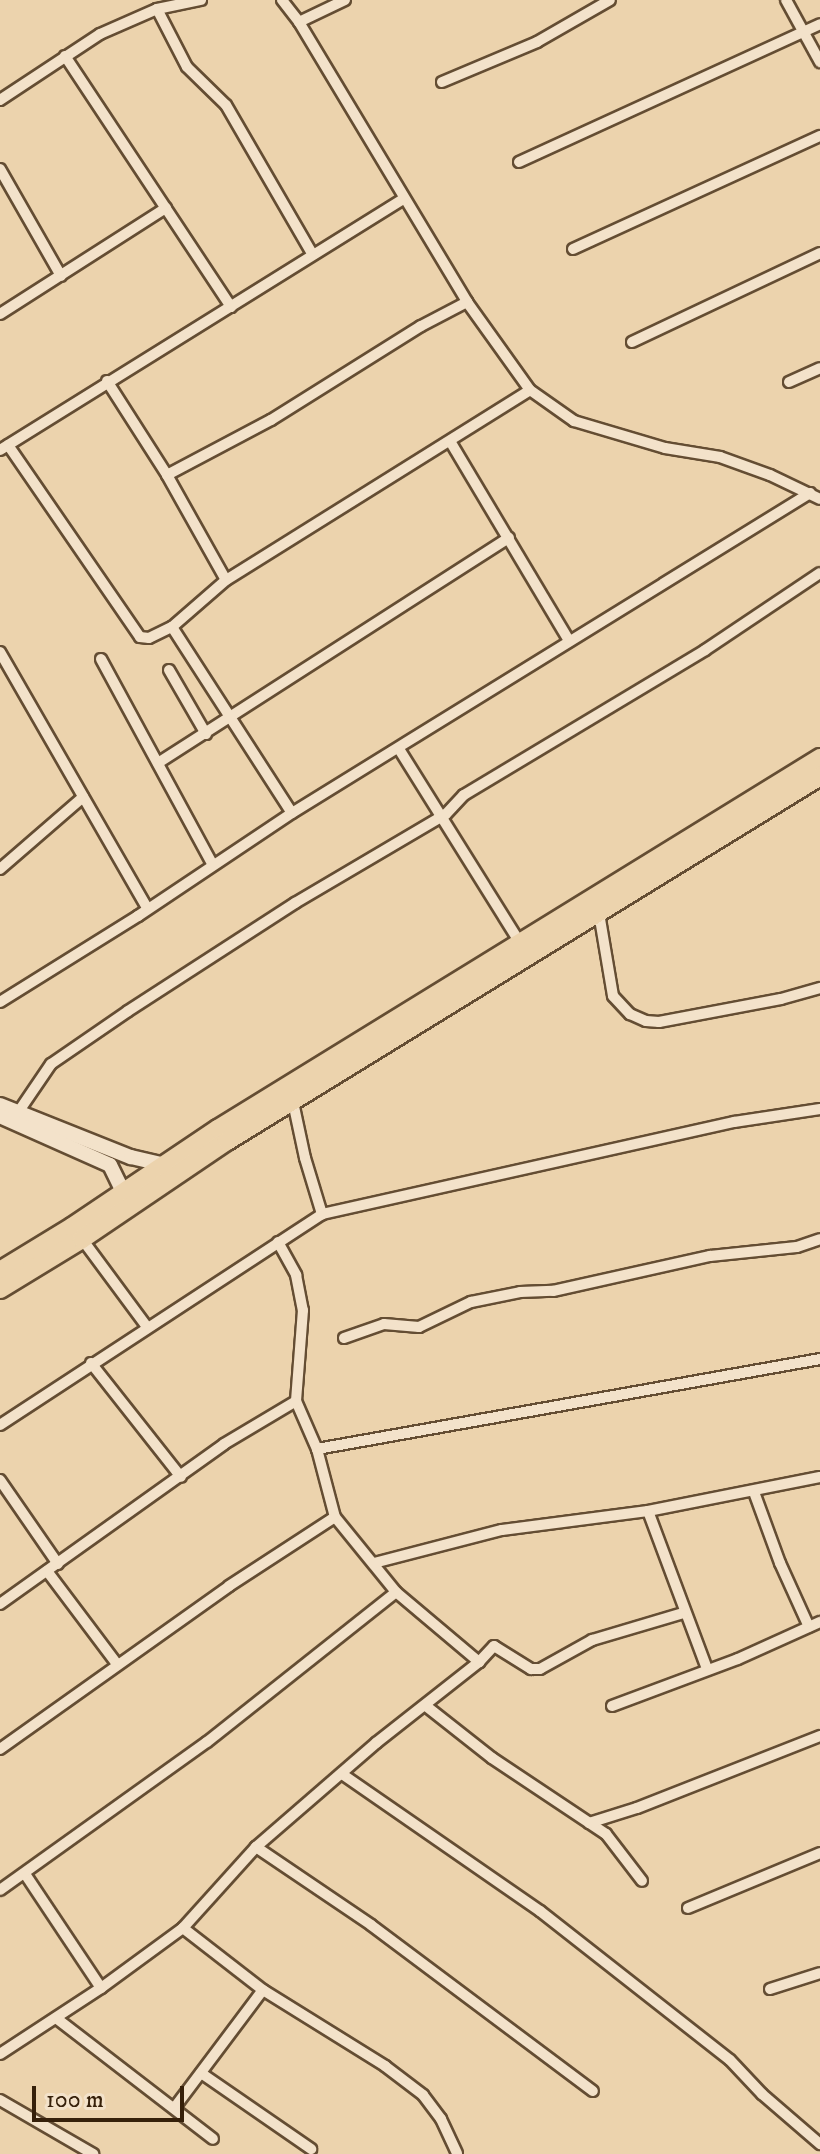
<!DOCTYPE html>
<html>
<head>
<meta charset="utf-8">
<style>
  body { margin:0 }
  #map { position:relative; width:820px; height:2154px; overflow:hidden; background:#ecd3ad; font-family:"IM FELL DW Pica",serif }
  div>[style] { position:absolute }
  [style*='--x'] { left:calc(var(--x)*1px); top:calc(var(--y)*1px); width:calc(var(--w)*1px); rotate:calc(var(--a)*1deg) }
  .roads { filter:drop-shadow(2px 0 #644d33) drop-shadow(-2px 0 #644d33) drop-shadow(0 2px #644d33) drop-shadow(0 -2px #644d33) }
  .street>* { height:10px; margin:-5px; padding:0 5px; transform-origin:5px; border-radius:5px; background:#f3e2ca }
  .secondary>* { height:14px; margin:-7px; padding:0 7px; transform-origin:7px; border-radius:7px; background:#f3e2ca }
  .highway>* { height:18px; margin:-9px; padding:0 9px; transform-origin:9px; border-radius:9px; background:#ecd3ad }
  span { translate:-50% -50%; white-space:nowrap; text-align:center; line-height:1.15; -webkit-text-stroke:6px #f3e2ca; paint-order:stroke }
  .scale { position:absolute; left:32px; top:2086px; width:152px; height:36px; box-sizing:border-box; border:4px solid #36200a; border-top:0; padding-left:10px; font-size:24px; line-height:28px; white-space:nowrap; color:#36200a; -webkit-text-stroke:6px #f3e2ca; paint-order:stroke }
</style>
</head>
<body>
<div id="map">
  <div class="roads">
    <div class="street">
      <div style="--x:282;--y:0;--w:28;--a:52"></div>
      <div style="--x:299;--y:22;--w:327;--a:59"></div>
      <div style="--x:467;--y:302;--w:108;--a:54.4"></div>
      <div style="--x:530;--y:390;--w:54;--a:35.2"></div>
      <div style="--x:574;--y:421;--w:95;--a:16.5"></div>
      <div style="--x:665;--y:448;--w:56;--a:9.3"></div>
      <div style="--x:720;--y:457;--w:53;--a:19.8"></div>
      <div style="--x:770;--y:475;--w:55;--a:25.6"></div>
      <div style="--x:786;--y:0;--w:71;--a:61.3"></div>
      <div style="--x:157;--y:9;--w:65;--a:62.7"></div>
      <div style="--x:187;--y:67;--w:54;--a:44.3"></div>
      <div style="--x:226;--y:105;--w:173;--a:59.9"></div>
      <div style="--x:299;--y:22;--w:51;--a:-25.6"></div>
      <div style="--x:65;--y:56;--w:301;--a:56.5"></div>
      <div style="--x:442;--y:82;--w:103;--a:-22.8"></div>
      <div style="--x:537;--y:42;--w:84;--a:-29.9"></div>
      <div style="--x:0;--y:100;--w:120;--a:-33.4"></div>
      <div style="--x:100;--y:34;--w:62;--a:-23.7"></div>
      <div style="--x:157;--y:9;--w:45;--a:-11.6"></div>
      <div style="--x:519;--y:162;--w:331;--a:-24.6"></div>
      <div style="--x:0;--y:169;--w:123;--a:60.3"></div>
      <div style="--x:573;--y:249;--w:272;--a:-24.6"></div>
      <div style="--x:0;--y:314;--w:197;--a:-32.6"></div>
      <div style="--x:632;--y:342;--w:208;--a:-25.3"></div>
      <div style="--x:107;--y:381;--w:112;--a:57.4"></div>
      <div style="--x:167;--y:475;--w:120;--a:60.7"></div>
      <div style="--x:226;--y:580;--w:72;--a:139"></div>
      <div style="--x:172;--y:627;--w:221;--a:57.2"></div>
      <div style="--x:789;--y:382;--w:34;--a:-24"></div>
      <div style="--x:450;--y:441;--w:233;--a:59.2"></div>
      <div style="--x:8;--y:445;--w:233;--a:55.5"></div>
      <div style="--x:140;--y:637;--w:9;--a:6"></div>
      <div style="--x:149;--y:638;--w:25;--a:-26"></div>
      <div style="--x:0;--y:450;--w:475;--a:-31.9"></div>
      <div style="--x:167;--y:475;--w:118;--a:-27.9"></div>
      <div style="--x:271;--y:420;--w:177;--a:-32.1"></div>
      <div style="--x:421;--y:326;--w:52;--a:-27.6"></div>
      <div style="--x:226;--y:580;--w:358;--a:-32"></div>
      <div style="--x:0;--y:652;--w:295;--a:60.1"></div>
      <div style="--x:101;--y:659;--w:234;--a:61.5"></div>
      <div style="--x:169;--y:670;--w:74;--a:60"></div>
      <div style="--x:399;--y:749;--w:230;--a:58"></div>
      <div style="--x:158;--y:763;--w:417;--a:-32.7"></div>
      <div style="--x:0;--y:869;--w:110;--a:-40.9"></div>
      <div style="--x:599;--y:913;--w:84;--a:80.4"></div>
      <div style="--x:613;--y:996;--w:25;--a:47"></div>
      <div style="--x:630;--y:1014;--w:17;--a:24"></div>
      <div style="--x:646;--y:1021;--w:13;--a:4"></div>
      <div style="--x:659;--y:1022;--w:124;--a:-10.7"></div>
      <div style="--x:781;--y:999;--w:41;--a:-15.8"></div>
      <div style="--x:0;--y:1002;--w:163;--a:-31.9"></div>
      <div style="--x:138;--y:916;--w:185;--a:-33.8"></div>
      <div style="--x:292;--y:813;--w:609;--a:-31.71"></div>
      <div style="--x:293;--y:1102;--w:57;--a:77.9"></div>
      <div style="--x:305;--y:1158;--w:59;--a:73.1"></div>
      <div style="--x:19;--y:1111;--w:57;--a:-55.8"></div>
      <div style="--x:51;--y:1064;--w:93;--a:-34.5"></div>
      <div style="--x:128;--y:1011;--w:199;--a:-32.9"></div>
      <div style="--x:295;--y:903;--w:175;--a:-30.5"></div>
      <div style="--x:446;--y:814;--w:26;--a:-47"></div>
      <div style="--x:464;--y:795;--w:281;--a:-31"></div>
      <div style="--x:705;--y:650;--w:138;--a:-33.8"></div>
      <div style="--x:82;--y:1239;--w:109;--a:53.5"></div>
      <div style="--x:278;--y:1242;--w:38;--a:61"></div>
      <div style="--x:296;--y:1275;--w:36;--a:79"></div>
      <div style="--x:303;--y:1310;--w:91;--a:94.4"></div>
      <div style="--x:296;--y:1401;--w:52;--a:66.4"></div>
      <div style="--x:317;--y:1449;--w:70;--a:75.2"></div>
      <div style="--x:335;--y:1517;--w:97;--a:50.9"></div>
      <div style="--x:396;--y:1592;--w:109;--a:40.1"></div>
      <div style="--x:344;--y:1338;--w:42;--a:-19.3"></div>
      <div style="--x:384;--y:1324;--w:35;--a:5"></div>
      <div style="--x:419;--y:1327;--w:58;--a:-25.7"></div>
      <div style="--x:471;--y:1302;--w:50;--a:-11.5"></div>
      <div style="--x:520;--y:1292;--w:33;--a:-2"></div>
      <div style="--x:553;--y:1291;--w:161;--a:-12.6"></div>
      <div style="--x:710;--y:1256;--w:87;--a:-5.9"></div>
      <div style="--x:797;--y:1247;--w:24;--a:-19"></div>
      <div style="--x:91;--y:1363;--w:145;--a:51.7"></div>
      <div style="--x:0;--y:1425;--w:385;--a:-33.2"></div>
      <div style="--x:322;--y:1214;--w:422;--a:-12.6"></div>
      <div style="--x:734;--y:1122;--w:87;--a:-8.6"></div>
      <div style="--x:317;--y:1449;--w:511;--a:-10.14"></div>
      <div style="--x:0;--y:1480;--w:102;--a:55.4"></div>
      <div style="--x:754;--y:1492;--w:76;--a:69.9"></div>
      <div style="--x:780;--y:1563;--w:70;--a:65.6"></div>
      <div style="--x:648;--y:1511;--w:169;--a:69.5"></div>
      <div style="--x:374;--y:1563;--w:132;--a:-14.5"></div>
      <div style="--x:502;--y:1530;--w:147;--a:-7.4"></div>
      <div style="--x:648;--y:1511;--w:175;--a:-11.2"></div>
      <div style="--x:47;--y:1571;--w:116;--a:53"></div>
      <div style="--x:0;--y:1604;--w:275;--a:-35.5"></div>
      <div style="--x:224;--y:1444;--w:84;--a:-30.8"></div>
      <div style="--x:426;--y:1706;--w:84;--a:38.2"></div>
      <div style="--x:492;--y:1758;--w:137;--a:33.7"></div>
      <div style="--x:606;--y:1834;--w:59;--a:52.5"></div>
      <div style="--x:612;--y:1706;--w:134;--a:-20.5"></div>
      <div style="--x:738;--y:1659;--w:90;--a:-24.3"></div>
      <div style="--x:0;--y:1749;--w:281;--a:-35.4"></div>
      <div style="--x:229;--y:1586;--w:126;--a:-33.1"></div>
      <div style="--x:342;--y:1774;--w:241;--a:34.7"></div>
      <div style="--x:540;--y:1911;--w:241;--a:38.1"></div>
      <div style="--x:730;--y:2060;--w:47;--a:46.7"></div>
      <div style="--x:762;--y:2094;--w:77;--a:40.8"></div>
      <div style="--x:589;--y:1823;--w:50;--a:-17.4"></div>
      <div style="--x:637;--y:1808;--w:197;--a:-21.5"></div>
      <div style="--x:256;--y:1847;--w:139;--a:34.1"></div>
      <div style="--x:371;--y:1925;--w:277;--a:36.8"></div>
      <div style="--x:25;--y:1874;--w:137;--a:56.3"></div>
      <div style="--x:0;--y:1890;--w:254;--a:-35.6"></div>
      <div style="--x:207;--y:1742;--w:241;--a:-38.4"></div>
      <div style="--x:688;--y:1908;--w:143;--a:-22.6"></div>
      <div style="--x:183;--y:1928;--w:101;--a:37.8"></div>
      <div style="--x:263;--y:1990;--w:144;--a:31.9"></div>
      <div style="--x:385;--y:2066;--w:48;--a:37.3"></div>
      <div style="--x:423;--y:2095;--w:30;--a:53"></div>
      <div style="--x:441;--y:2119;--w:38;--a:65"></div>
      <div style="--x:770;--y:1989;--w:52;--a:-17.7"></div>
      <div style="--x:56;--y:2018;--w:198;--a:37.6"></div>
      <div style="--x:0;--y:2054;--w:121;--a:-33.2"></div>
      <div style="--x:101;--y:1988;--w:102;--a:-36.2"></div>
      <div style="--x:183;--y:1928;--w:109;--a:-48"></div>
      <div style="--x:256;--y:1847;--w:159;--a:-40.9"></div>
      <div style="--x:376;--y:1743;--w:131;--a:-38.2"></div>
      <div style="--x:479;--y:1662;--w:22;--a:-47"></div>
      <div style="--x:494;--y:1646;--w:44;--a:31.9"></div>
      <div style="--x:531;--y:1669;--w:9;--a:0"></div>
      <div style="--x:540;--y:1669;--w:60;--a:-29.1"></div>
      <div style="--x:592;--y:1640;--w:95;--a:-16.5"></div>
      <div style="--x:201;--y:2073;--w:134;--a:34.6"></div>
      <div style="--x:0;--y:2100;--w:108;--a:30.1"></div>
      <div style="--x:175;--y:2107;--w:146;--a:-53.1"></div>
    </div>
    <div class="secondary">
      <div style="--x:0;--y:1105;--w:141;--a:21.7"></div>
      <div style="--x:131;--y:1157;--w:32;--a:13"></div>
      <div style="--x:0;--y:1116;--w:120;--a:24"></div>
      <div style="--x:110;--y:1165;--w:28;--a:64"></div>
    </div>
    <div class="highway">
      <div style="--x:0;--y:1271;--w:84;--a:-31.4"></div>
      <div style="--x:72;--y:1227;--w:176;--a:-33.9"></div>
      <div style="--x:218;--y:1129;--w:707;--a:-31.64"></div>
      <div style="--x:0;--y:1289;--w:96;--a:-31.4"></div>
      <div style="--x:82;--y:1239;--w:175;--a:-34.1"></div>
      <div style="--x:227;--y:1141;--w:696;--a:-31.61"></div>
    </div>
  </div>
  <div class="scale">100 m</div>
</div>
</body>
</html>
